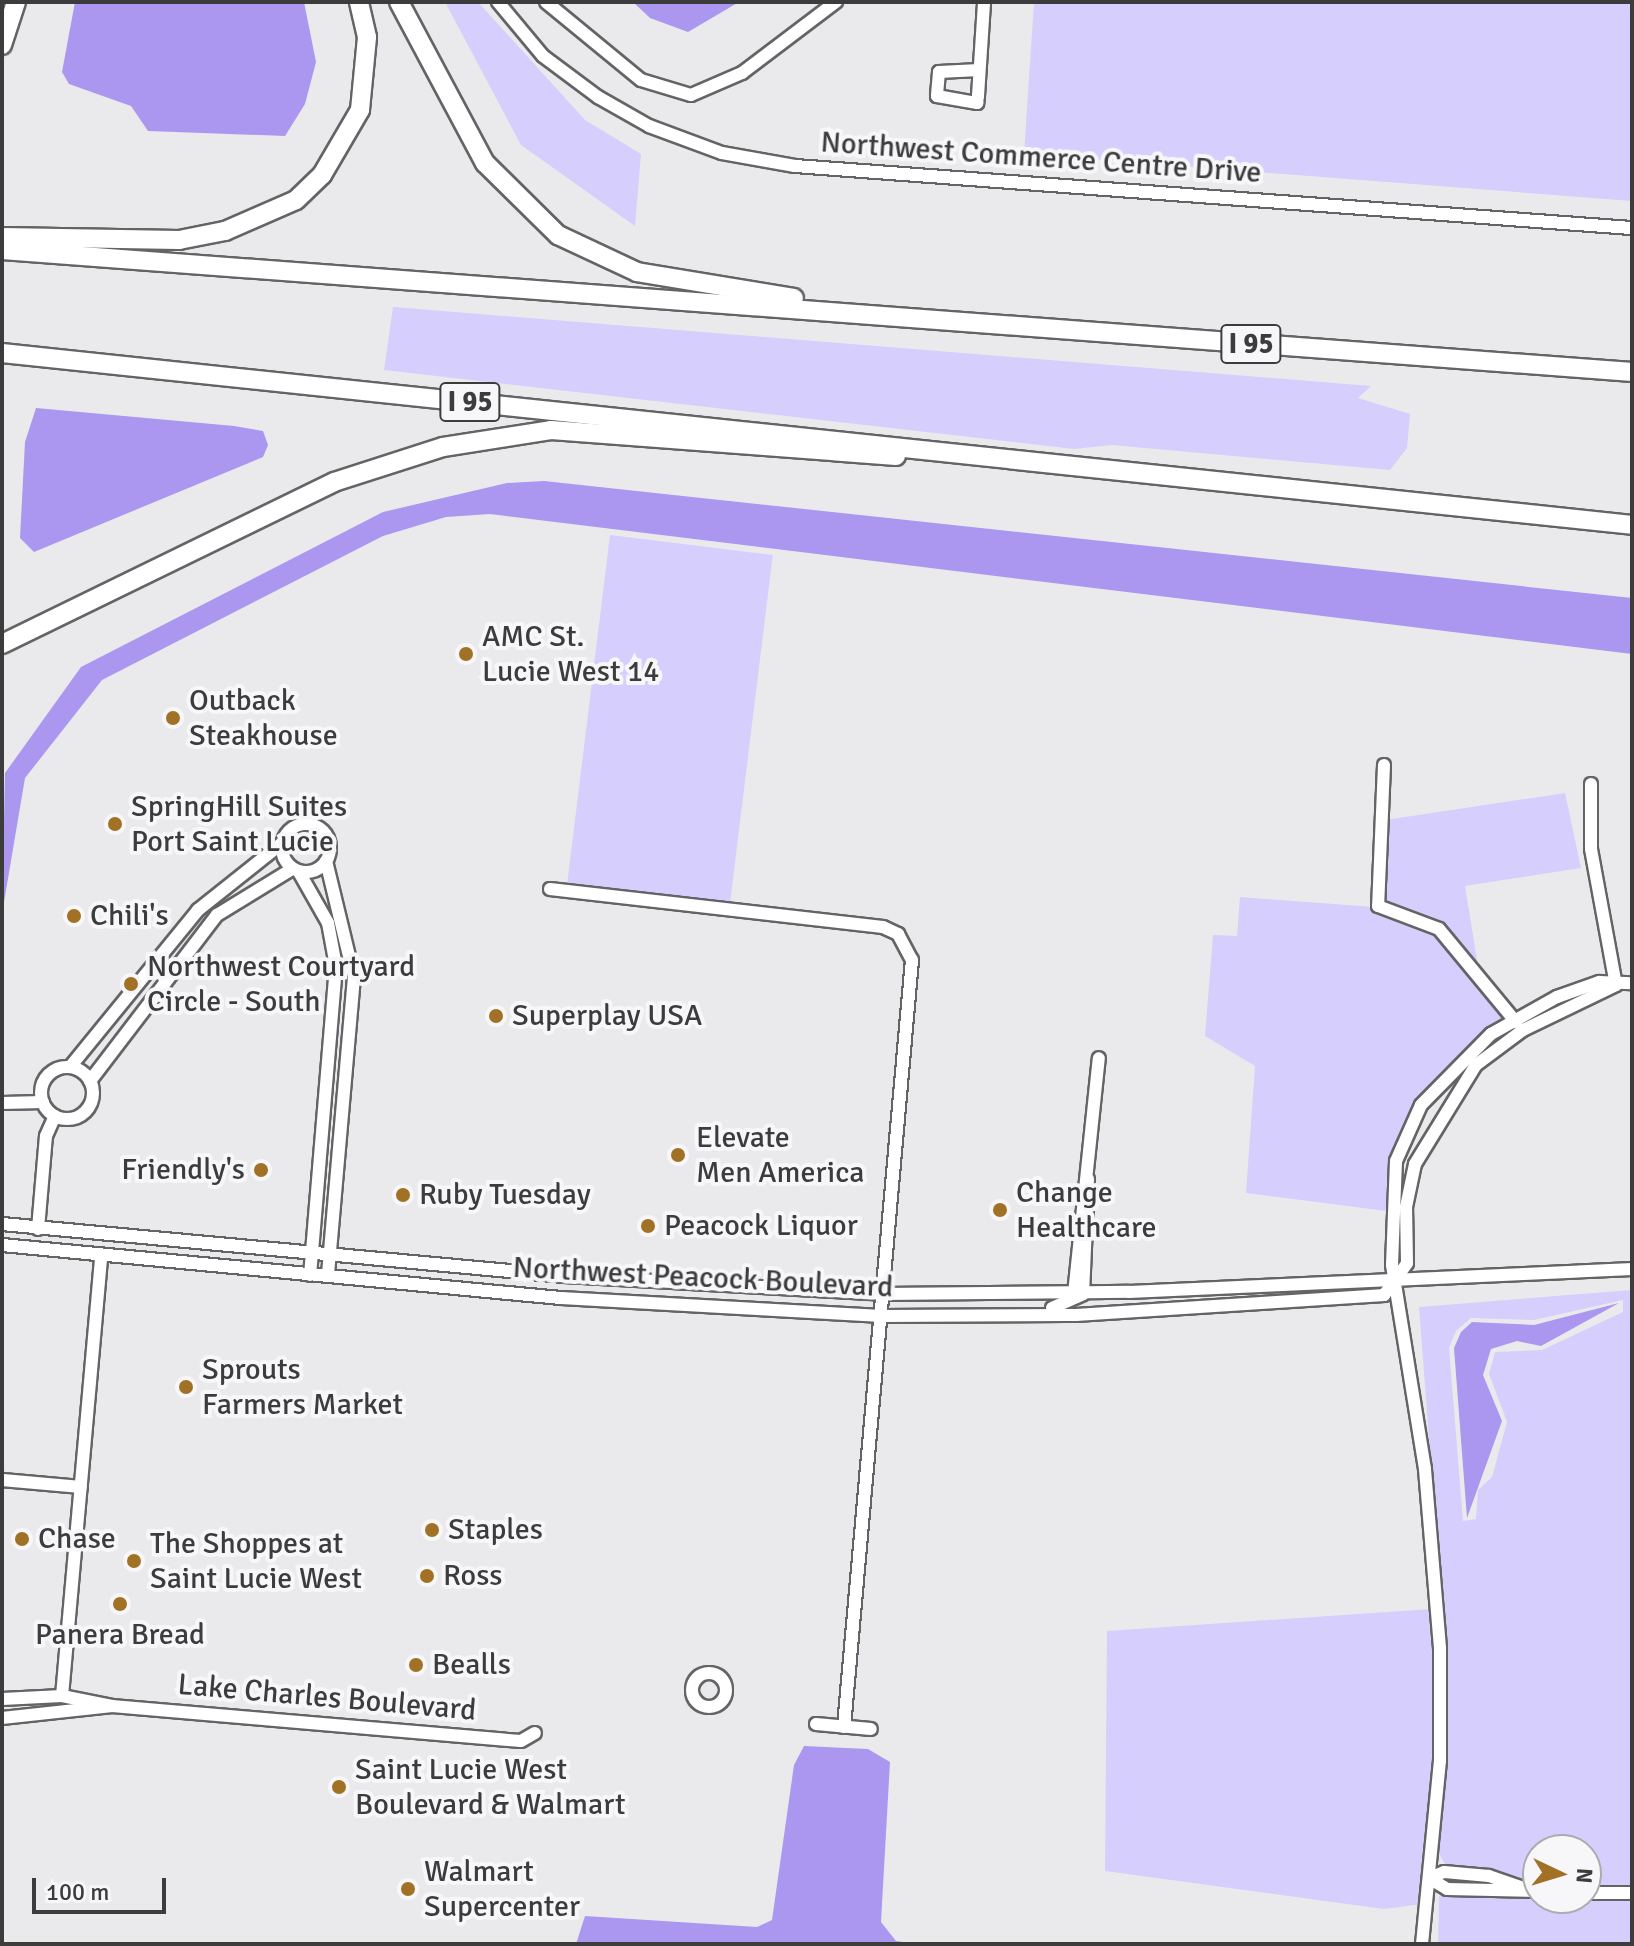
<!DOCTYPE html>
<html>
<head>
<meta charset="utf-8">
<style>
  body { margin:0 }
  #map { position:relative; width:1634px; height:1946px; overflow:hidden; background:#eaeaed; font-family:Signika,sans-serif }
  div>[style] { position:absolute }
  [style*='--x'] { left:calc(var(--x)*1px); top:calc(var(--y)*1px); width:calc(var(--w)*1px); rotate:calc(var(--a)*1deg) }
  .green>* { inset:0; background:#d6cefc; transform-origin:0 0 }
  .water>* { inset:0; background:#ab97ef }
  .roads { filter:drop-shadow(2px 0 #646467) drop-shadow(-2px 0 #646467) drop-shadow(0 2px #646467) drop-shadow(0 -2px #646467) }
  .minor>* { height:12px; margin:-6px; padding:0 6px; transform-origin:6px; border-radius:6px; background:#fff }
  .minor>.ring { margin:-6px; padding:0; box-sizing:content-box; background:none; border:12px solid #fff; border-radius:50% }
  .highway>* { height:18px; margin:-9px; padding:0 9px; transform-origin:9px; border-radius:9px; background:#fff }
  .dots>* { width:22px; height:22px; translate:-50% -50%; box-sizing:border-box; border:4px solid #f7f7fa; border-radius:50% }
  span { translate:-50% -50%; white-space:nowrap; text-align:center; line-height:1.15; -webkit-text-stroke:8px #f7f7fa; paint-order:stroke }
  .shield-label span { padding:2px 6px; background:#f7f7fa; border:2px solid; border-radius:6px; -webkit-text-stroke-width:0 }
  .shield-label { font-size:28px; color:#3c3c3d; font-weight:700 }
  .street-label { font-size:30px; color:#3c3c3d }
  .poi-label { font-size:30px; color:#3c3c3d }
  .left { translate:0 -50%; text-align:left }
  .right { translate:-100% -50%; text-align:right }
  .frame { position:absolute; inset:0; border:4px solid #3c3c3d; pointer-events:none }
  .north { position:absolute; left:1522px; top:1834px; width:80px; height:80px; box-sizing:border-box; background:#f7f7fa; border:2px solid #acacae; border-radius:50%; rotate:94deg; font-size:22px; font-weight:700; line-height:32px; text-align:center; color:#3c3c3d }
  .north::after { content:''; display:block; margin:auto; width:28px; height:36px; background:#a17125; clip-path:polygon(50% 0,100% 100%,50% 72%,0 100%) }
  .scale { position:absolute; left:32px; top:1878px; width:134px; height:36px; box-sizing:border-box; border:4px solid #3c3c3d; border-top:0; padding-left:10px; font-size:24px; line-height:28px; white-space:nowrap; color:#3c3c3d; -webkit-text-stroke:6px #f7f7fa; paint-order:stroke }
</style>
</head>
<body>
<div id="map">
  <div class="green">
    <div style="clip-path:polygon(445px 2px,478px 2px,585px 120px,641px 154px,635px 226px,521px 145px)"></div>
    <div style="clip-path:polygon(1034px 2px,1632px 2px,1632px 201px,1024px 154px)"></div>
    <div style="clip-path:polygon(393px 307px,1371px 386px,1358px 398px,1410px 414px,1407px 448px,1390px 470px,1112px 445px,1074px 449px,384px 370px)"></div>
    <div style="left:610px;top:535px;width:164px;height:354px;rotate:7deg"></div>
    <div style="clip-path:polygon(1565px 793px,1581px 868px,1465px 886px,1478px 966px,1443px 926px,1383px 904px,1385px 820px)"></div>
    <div style="clip-path:polygon(1240px 897px,1373px 907px,1437px 933px,1506px 1017px,1417px 1103px,1391px 1159px,1386px 1211px,1246px 1193px,1255px 1066px,1205px 1036px,1213px 935px,1237px 936px)"></div>
    <div style="clip-path:polygon(evenodd,1632px 1290px,1632px 1887px,1586px 1886px,1586px 1850px,1538px 1850px,1538px 1885px,1446px 1866px,1438px 1852px,1445px 1648px,1419px 1307px,1632px 1290px,1623px 1300px,1623px 1312px,1542px 1350px,1495px 1352px,1489px 1374px,1507px 1422px,1492px 1477px,1478px 1490px,1476px 1519px,1463px 1521px,1449px 1348px,1456px 1331px,1471px 1318px,1534px 1320px,1623px 1300px)"></div>
    <div style="clip-path:polygon(1432px 1609px,1434px 1762px,1422px 1904px,1384px 1909px,1105px 1871px,1107px 1631px)"></div>
    <div style="left:1439px;top:1896px;width:193px;height:49px;rotate:1deg"></div>
  </div>
  <div class="water">
    <div style="clip-path:polygon(75px 2px,304px 2px,316px 62px,305px 104px,285px 136px,148px 131px,131px 106px,69px 84px,62px 72px)"></div>
    <div style="clip-path:polygon(633px 2px,739px 2px,688px 32px,650px 18px)"></div>
    <div style="clip-path:polygon(36px 408px,234px 426px,263px 431px,268px 445px,263px 457px,34px 552px,20px 538px,25px 442px)"></div>
    <div style="clip-path:polygon(544px 481px,1632px 598px,1632px 654px,490px 514px,446px 517px,383px 536px,102px 680px,25px 778px,2px 914px,5px 773px,81px 667px,383px 512px,507px 483px)"></div>
    <div style="clip-path:polygon(1619px 1303px,1541px 1346px,1517px 1341px,1491px 1349px,1483px 1375px,1502px 1421px,1467px 1518px,1454px 1348px,1461px 1332px,1472px 1322px,1534px 1325px)"></div>
    <div style="clip-path:polygon(804px 1746px,868px 1749px,890px 1762px,881px 1922px,896px 1941px,920px 1944px,576px 1944px,585px 1916px,757px 1927px,772px 1920px,794px 1765px)"></div>
  </div>
  <div class="roads">
    <div class="minor">
      <div style="--x:498;--y:2;--w:70;--a:50.2"></div>
      <div style="--x:543;--y:56;--w:69;--a:36.7"></div>
      <div style="--x:598;--y:97;--w:59;--a:29.6"></div>
      <div style="--x:649;--y:126;--w:78;--a:20.3"></div>
      <div style="--x:722;--y:153;--w:74;--a:10.1"></div>
      <div style="--x:795;--y:166;--w:839;--a:4.24"></div>
      <div style="--x:546;--y:2;--w:123;--a:39.4"></div>
      <div style="--x:641;--y:80;--w:52;--a:16.7"></div>
      <div style="--x:691;--y:95;--w:56;--a:-23.3"></div>
      <div style="--x:742;--y:73;--w:118;--a:-37.1"></div>
      <div style="--x:979;--y:70;--w:40;--a:177.1"></div>
      <div style="--x:939;--y:72;--w:24;--a:95"></div>
      <div style="--x:937;--y:96;--w:41;--a:9.9"></div>
      <div style="--x:977;--y:103;--w:7;--a:-82"></div>
      <div style="--x:978;--y:96;--w:94;--a:-86.3"></div>
      <div style="--x:1384;--y:765;--w:141;--a:92.4"></div>
      <div style="--x:1378;--y:906;--w:65;--a:20.7"></div>
      <div style="--x:1439;--y:929;--w:121;--a:50.4"></div>
      <div style="--x:1591;--y:784;--w:65;--a:90"></div>
      <div style="--x:1591;--y:849;--w:138;--a:79.6"></div>
      <div class="ring" style="left:282px;top:824px;width:36px;height:36px"></div>
      <div style="--x:326;--y:861;--w:119;--a:76.4"></div>
      <div style="--x:354;--y:977;--w:300;--a:95"></div>
      <div style="--x:299;--y:872;--w:59;--a:60.4"></div>
      <div style="--x:328;--y:923;--w:44;--a:79.5"></div>
      <div style="--x:336;--y:966;--w:310;--a:94.8"></div>
      <div style="--x:550;--y:889;--w:335;--a:6.5"></div>
      <div style="--x:883;--y:927;--w:17;--a:25"></div>
      <div style="--x:898;--y:934;--w:30;--a:62"></div>
      <div style="--x:912;--y:960;--w:770;--a:95.07"></div>
      <div style="--x:70;--y:1067;--w:203;--a:-50.8"></div>
      <div style="--x:198;--y:910;--w:106;--a:-38.5"></div>
      <div class="ring" style="left:41px;top:1067px;width:40px;height:40px"></div>
      <div style="--x:90;--y:1081;--w:209;--a:-52.6"></div>
      <div style="--x:217;--y:915;--w:88;--a:-31.5"></div>
      <div style="--x:2;--y:1103;--w:41;--a:-1.4"></div>
      <div style="--x:2;--y:1224;--w:564;--a:5.29"></div>
      <div style="--x:564;--y:1276;--w:319;--a:3.2"></div>
      <div style="--x:882;--y:1294;--w:247;--a:-0.5"></div>
      <div style="--x:1129;--y:1292;--w:504;--a:-2.62"></div>
      <div style="--x:38;--y:1229;--w:93;--a:-85.1"></div>
      <div style="--x:46;--y:1136;--w:22;--a:-66"></div>
      <div style="--x:2;--y:1245;--w:562;--a:5.42"></div>
      <div style="--x:561;--y:1298;--w:321;--a:3.2"></div>
      <div style="--x:881;--y:1316;--w:195;--a:-0.3"></div>
      <div style="--x:1076;--y:1315;--w:309;--a:-3.7"></div>
      <div style="--x:1384;--y:1295;--w:39;--a:-54"></div>
      <div style="--x:1407;--y:1263;--w:56;--a:-91"></div>
      <div style="--x:1406;--y:1207;--w:44;--a:-78.2"></div>
      <div style="--x:1415;--y:1164;--w:116;--a:-58.4"></div>
      <div style="--x:1476;--y:1065;--w:59;--a:-36.7"></div>
      <div style="--x:1523;--y:1030;--w:103;--a:-25.8"></div>
      <div style="--x:1074;--y:1294;--w:237;--a:-84"></div>
      <div style="--x:1052;--y:1308;--w:34;--a:-24"></div>
      <div style="--x:1083;--y:1294;--w:115;--a:-87.5"></div>
      <div style="--x:2;--y:1480;--w:79;--a:5.1"></div>
      <div class="ring" style="left:692px;top:1673px;width:22px;height:22px"></div>
      <div style="--x:62;--y:1696;--w:443;--a:-84.9"></div>
      <div style="--x:2;--y:1699;--w:60;--a:-2.9"></div>
      <div style="--x:62;--y:1696;--w:51;--a:11.3"></div>
      <div style="--x:2;--y:1718;--w:111;--a:-6.2"></div>
      <div style="--x:112;--y:1706;--w:410;--a:4.9"></div>
      <div style="--x:521;--y:1741;--w:16;--a:-30"></div>
      <div style="--x:816;--y:1724;--w:55;--a:5.2"></div>
      <div style="--x:1532;--y:1891;--w:46;--a:-160.8"></div>
      <div style="--x:1489;--y:1876;--w:45;--a:-174.9"></div>
      <div style="--x:1444;--y:1872;--w:16;--a:158"></div>
      <div style="--x:1429;--y:1878;--w:21;--a:31"></div>
      <div style="--x:1447;--y:1889;--w:91;--a:1.3"></div>
      <div style="--x:1586;--y:1893;--w:46;--a:0"></div>
      <div style="--x:1422;--y:1944;--w:184;--a:-84.4"></div>
      <div style="--x:1440;--y:1761;--w:113;--a:-90"></div>
      <div style="--x:1440;--y:1648;--w:180;--a:-94.8"></div>
      <div style="--x:1425;--y:1469;--w:207;--a:-99.2"></div>
      <div style="--x:1392;--y:1265;--w:104;--a:-87.8"></div>
      <div style="--x:1396;--y:1161;--w:61;--a:-65.9"></div>
      <div style="--x:1421;--y:1105;--w:100;--a:-45.4"></div>
      <div style="--x:1491;--y:1034;--w:76;--a:-29.3"></div>
      <div style="--x:1557;--y:997;--w:45;--a:-19.7"></div>
      <div style="--x:1599;--y:982;--w:33;--a:2"></div>
    </div>
    <div class="highway">
      <div style="--x:399;--y:2;--w:183;--a:61.9"></div>
      <div style="--x:485;--y:163;--w:103;--a:44.6"></div>
      <div style="--x:558;--y:235;--w:87;--a:25.1"></div>
      <div style="--x:637;--y:272;--w:159;--a:9.4"></div>
      <div style="--x:2;--y:45;--w:45;--a:-72"></div>
      <div style="--x:2;--y:237;--w:177;--a:1"></div>
      <div style="--x:179;--y:240;--w:47;--a:-11.1"></div>
      <div style="--x:225;--y:231;--w:77;--a:-23.6"></div>
      <div style="--x:296;--y:200;--w:36;--a:-44"></div>
      <div style="--x:322;--y:175;--w:75;--a:-59.7"></div>
      <div style="--x:360;--y:110;--w:73;--a:-84.5"></div>
      <div style="--x:367;--y:37;--w:36;--a:-103"></div>
      <div style="--x:2;--y:250;--w:1635;--a:4.28"></div>
      <div style="--x:2;--y:353;--w:1639;--a:6.02"></div>
      <div style="--x:2;--y:644;--w:369;--a:-26"></div>
      <div style="--x:334;--y:482;--w:114;--a:-17.8"></div>
      <div style="--x:443;--y:447;--w:109;--a:-8.9"></div>
      <div style="--x:551;--y:430;--w:346;--a:4.3"></div>
    </div>
  </div>
  <div class="dots">
    <div style="left:466px;top:654px;background:#a17125"></div>
    <div style="left:173px;top:718px;background:#a17125"></div>
    <div style="left:115px;top:824px;background:#a17125"></div>
    <div style="left:74px;top:916px;background:#a17125"></div>
    <div style="left:131px;top:984px;background:#a17125"></div>
    <div style="left:496px;top:1016px;background:#a17125"></div>
    <div style="left:678px;top:1155px;background:#a17125"></div>
    <div style="left:261px;top:1170px;background:#a17125"></div>
    <div style="left:403px;top:1195px;background:#a17125"></div>
    <div style="left:1000px;top:1210px;background:#a17125"></div>
    <div style="left:648px;top:1226px;background:#a17125"></div>
    <div style="left:186px;top:1387px;background:#a17125"></div>
    <div style="left:432px;top:1530px;background:#a17125"></div>
    <div style="left:22px;top:1539px;background:#a17125"></div>
    <div style="left:134px;top:1561px;background:#a17125"></div>
    <div style="left:427px;top:1576px;background:#a17125"></div>
    <div style="left:120px;top:1604px;background:#a17125"></div>
    <div style="left:416px;top:1665px;background:#a17125"></div>
    <div style="left:339px;top:1787px;background:#a17125"></div>
    <div style="left:408px;top:1889px;background:#a17125"></div>
  </div>
  <div class="shield-label">
    <span style="left:1251px;top:344px">I 95</span>
    <span style="left:470px;top:402px">I 95</span>
  </div>
  <div class="street-label">
    <span style="left:1041px;top:158px;rotate:4deg">Northwest Commerce Centre Drive</span>
    <span style="left:703px;top:1278px;rotate:3deg">Northwest Peacock Boulevard</span>
    <span style="left:327px;top:1698px;rotate:5deg">Lake Charles Boulevard</span>
  </div>
  <div class="poi-label">
    <span class="left" style="left:482px;top:654px">AMC St.<br>Lucie West 14</span>
    <span class="left" style="left:189px;top:718px">Outback<br>Steakhouse</span>
    <span class="left" style="left:131px;top:824px">SpringHill Suites<br>Port Saint Lucie</span>
    <span class="left" style="left:90px;top:916px">Chili's</span>
    <span class="left" style="left:147px;top:984px">Northwest Courtyard<br>Circle - South</span>
    <span class="left" style="left:512px;top:1016px">Superplay USA</span>
    <span class="left" style="left:696px;top:1155px">Elevate<br>Men America</span>
    <span class="right" style="left:245px;top:1170px">Friendly's</span>
    <span class="left" style="left:1016px;top:1210px">Change<br>Healthcare</span>
    <span class="left" style="left:419px;top:1195px">Ruby Tuesday</span>
    <span class="left" style="left:664px;top:1226px">Peacock Liquor</span>
    <span class="left" style="left:202px;top:1387px">Sprouts<br>Farmers Market</span>
    <span class="left" style="left:448px;top:1530px">Staples</span>
    <span class="left" style="left:38px;top:1539px">Chase</span>
    <span class="left" style="left:150px;top:1561px">The Shoppes at<br>Saint Lucie West</span>
    <span class="left" style="left:443px;top:1576px">Ross</span>
    <span style="left:120px;top:1635px">Panera Bread</span>
    <span class="left" style="left:432px;top:1665px">Bealls</span>
    <span class="left" style="left:355px;top:1787px">Saint Lucie West<br>Boulevard &amp; Walmart</span>
    <span class="left" style="left:424px;top:1889px">Walmart<br>Supercenter</span>
  </div>
  <div class="frame"></div>
  <div class="north">N</div>
  <div class="scale">100 m</div>
</div>
</body>
</html>
